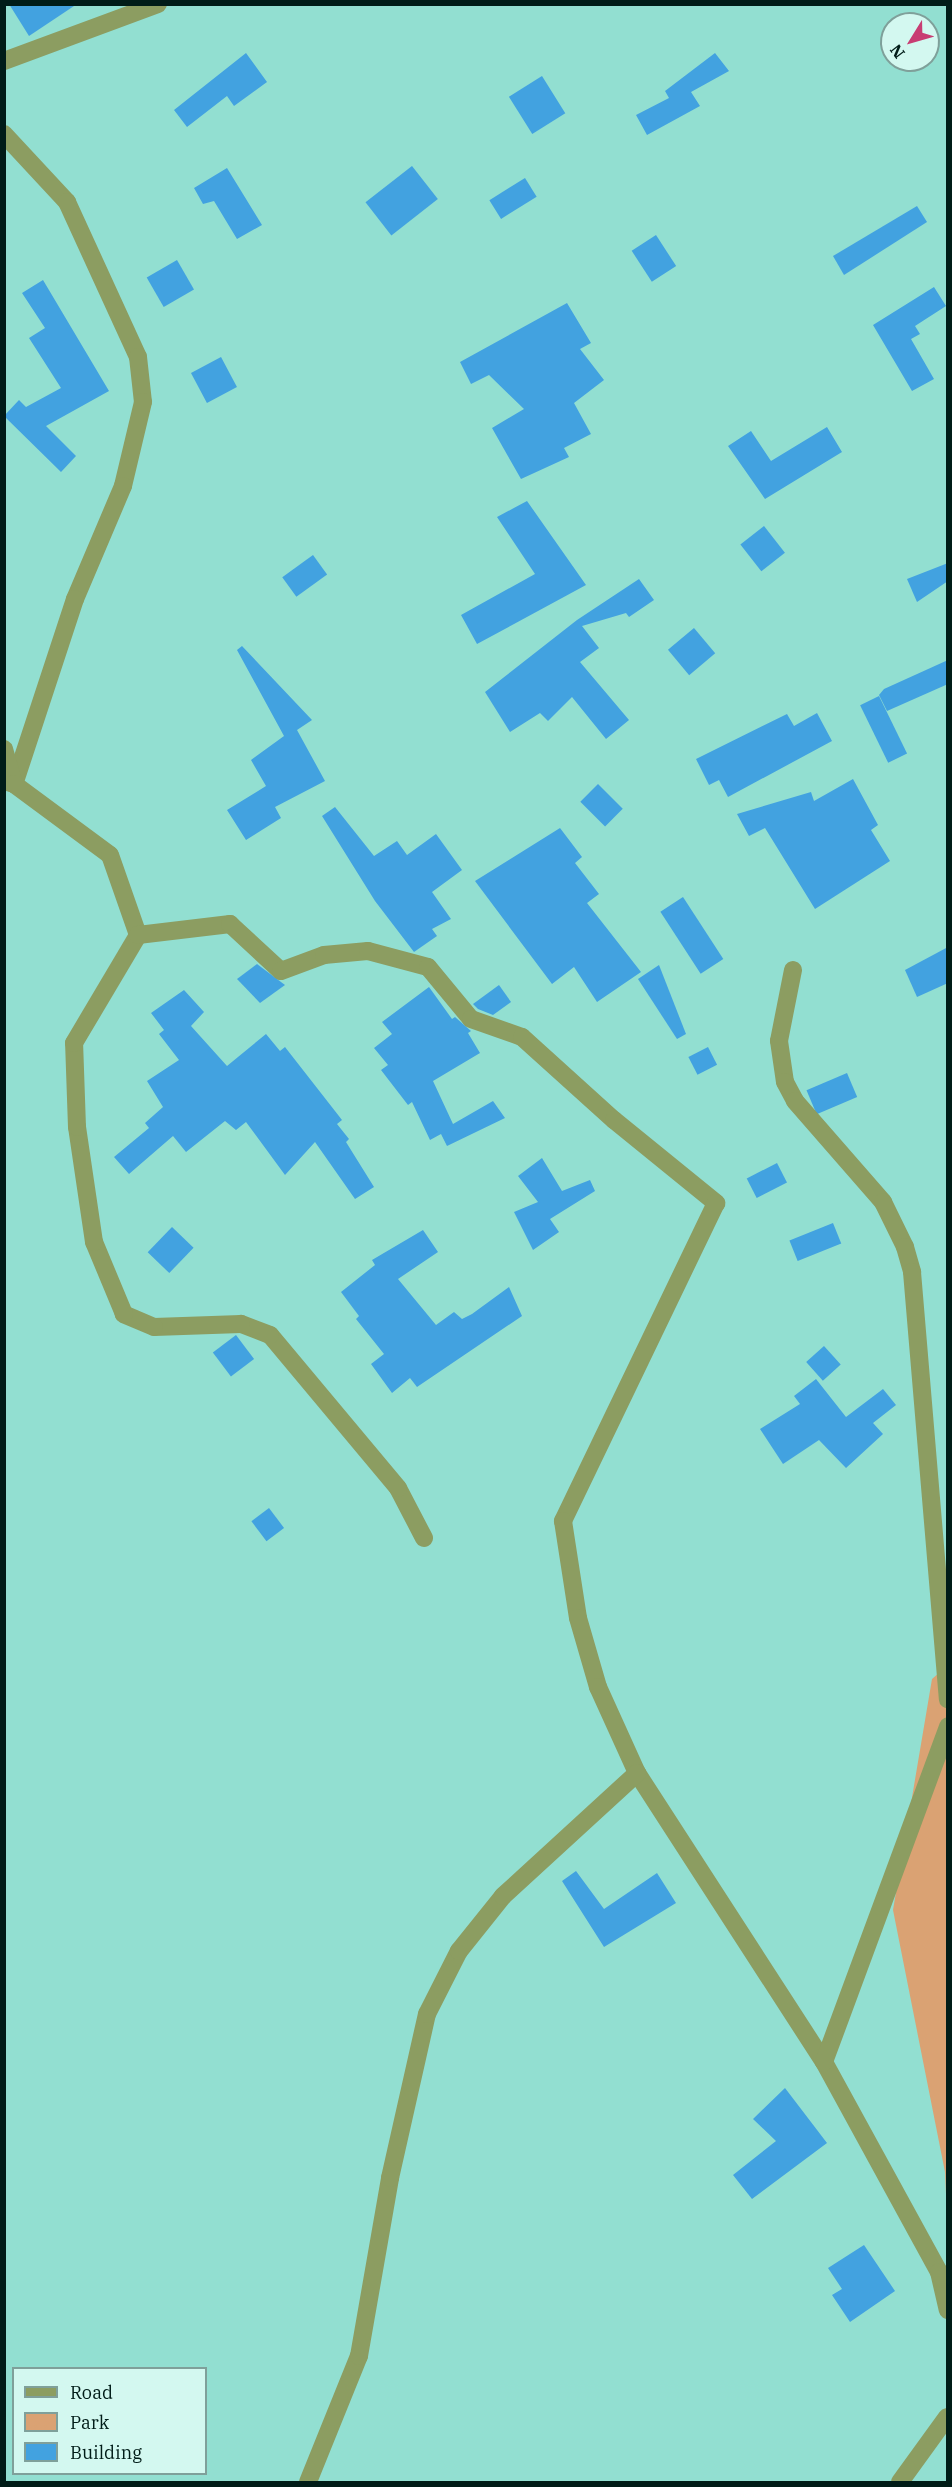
<!DOCTYPE html>
<html>
<head>
<meta charset="utf-8">
<style>
  body { margin:0 }
  #map { position:relative; width:952px; height:2487px; overflow:hidden; background:#92dfd1; font-family:"IBM Plex Serif",serif }
  div>[style] { position:absolute }
  [style*='--x'] { left:calc(var(--x)*1px); top:calc(var(--y)*1px); width:calc(var(--w)*1px); rotate:calc(var(--a)*1deg) }
  .green>* { inset:0; background:#daa273 }
  .building>* { inset:0; background:#42a2e0; transform-origin:0 0 }
  .minor>* { height:18px; margin:-9px; padding:0 9px; transform-origin:9px; border-radius:9px; background:#8c9d61 }
  span { translate:-50% -50%; white-space:nowrap; text-align:center; line-height:1.15; -webkit-text-stroke:5px #d3f8f0; paint-order:stroke }
  .frame { position:absolute; inset:0; border:6px solid #001c18; pointer-events:none }
  .legend { position:absolute; left:12px; top:2367px; width:195px; height:108px; box-sizing:border-box; background:#d3f8f0; border:2px solid #7fa09a; margin:0; padding:8px 10px; list-style:none; font-size:18px; color:#001c18 }
  .legend li { display:flex; align-items:center; gap:12px; height:30px }
  .legend b { width:30px; border:2px solid #7fa09a }
  .north { position:absolute; left:880px; top:12px; width:60px; height:60px; box-sizing:border-box; background:#d3f8f0; border:2px solid #7fa09a; border-radius:50%; rotate:233deg; font-size:16px; font-weight:700; line-height:24px; text-align:center; color:#001c18 }
  .north::after { content:''; display:block; margin:auto; width:21px; height:27px; background:#c83d73; clip-path:polygon(50% 0,100% 100%,50% 72%,0 100%) }
</style>
</head>
<body>
<div id="map">
  <div class="green">
    <div style="clip-path:polygon(947px 1666px,947px 2216px,945px 2172px,893px 1910px,932px 1679px)"></div>
  </div>
  <div class="building">
    <div style="clip-path:polygon(9px 4px,77px 4px,29px 36px)"></div>
    <div style="clip-path:polygon(246px 53px,267px 82px,234px 106px,227px 96px,187px 127px,174px 110px)"></div>
    <div style="clip-path:polygon(715px 53px,729px 71px,691px 92px,700px 106px,647px 135px,636px 115px,669px 98px,665px 91px)"></div>
    <div style="left:542px;top:76px;width:44px;height:39px;rotate:58deg"></div>
    <div style="left:412px;top:166px;width:42px;height:59px;rotate:52deg"></div>
    <div style="clip-path:polygon(227px 168px,262px 225px,237px 239px,214px 201px,203px 204px,194px 188px)"></div>
    <div style="left:525px;top:178px;width:22px;height:42px;rotate:58deg"></div>
    <div style="clip-path:polygon(917px 206px,927px 222px,844px 275px,833px 256px)"></div>
    <div style="left:656px;top:235px;width:37px;height:29px;rotate:57deg"></div>
    <div style="left:177px;top:260px;width:34px;height:35px;rotate:60deg"></div>
    <div style="clip-path:polygon(43px 280px,109px 391px,46px 426px,76px 456px,61px 472px,4px 416px,19px 400px,26px 407px,61px 388px,29px 338px,45px 328px,22px 293px)"></div>
    <div style="clip-path:polygon(934px 287px,946px 306px,915px 326px,920px 334px,911px 339px,934px 379px,912px 391px,873px 325px)"></div>
    <div style="clip-path:polygon(567px 303px,591px 343px,580px 349px,604px 380px,574px 403px,591px 434px,564px 448px,569px 457px,521px 479px,492px 428px,524px 409px,489px 375px,471px 384px,460px 362px)"></div>
    <div style="left:221px;top:357px;width:34px;height:34px;rotate:62deg"></div>
    <div style="clip-path:polygon(827px 427px,842px 452px,765px 499px,728px 446px,751px 431px,771px 461px)"></div>
    <div style="clip-path:polygon(527px 501px,586px 585px,477px 644px,461px 615px,535px 574px,497px 517px)"></div>
    <div style="left:764px;top:526px;width:34px;height:30px;rotate:52deg"></div>
    <div style="left:313px;top:555px;width:24px;height:38px;rotate:54deg"></div>
    <div style="clip-path:polygon(948px 563px,948px 581px,917px 602px,907px 579px)"></div>
    <div style="clip-path:polygon(639px 579px,654px 600px,629px 617px,626px 613px,582px 626px,599px 648px,580px 662px,629px 720px,606px 739px,572px 697px,548px 721px,540px 713px,510px 732px,485px 692px,577px 620px)"></div>
    <div style="left:694px;top:628px;width:33px;height:34px;rotate:50deg"></div>
    <div style="clip-path:polygon(242px 646px,312px 720px,297px 730px,325px 781px,275px 807px,281px 818px,246px 840px,227px 810px,266px 786px,251px 760px,284px 736px,237px 650px)"></div>
    <div style="clip-path:polygon(948px 660px,948px 684px,887px 711px,879px 695px,884px 689px)"></div>
    <div style="left:879px;top:696px;width:64px;height:21px;rotate:64deg"></div>
    <div style="clip-path:polygon(817px 713px,832px 741px,728px 797px,719px 780px,709px 785px,696px 759px,787px 714px,794px 726px)"></div>
    <div style="clip-path:polygon(853px 779px,878px 825px,871px 830px,890px 861px,815px 909px,765px 828px,749px 836px,737px 814px,811px 792px,814px 801px)"></div>
    <div style="left:598px;top:784px;width:35px;height:25px;rotate:45deg"></div>
    <div style="clip-path:polygon(335px 807px,374px 856px,397px 841px,407px 855px,436px 834px,462px 870px,432px 892px,451px 919px,432px 929px,437px 936px,414px 952px,375px 901px,322px 816px)"></div>
    <div style="clip-path:polygon(560px 828px,582px 857px,575px 863px,599px 894px,587px 903px,641px 972px,597px 1002px,574px 967px,552px 984px,475px 881px)"></div>
    <div style="left:683px;top:897px;width:74px;height:27px;rotate:57deg"></div>
    <div style="clip-path:polygon(948px 947px,948px 983px,917px 997px,905px 970px)"></div>
    <div style="clip-path:polygon(257px 964px,285px 985px,260px 1003px,237px 979px)"></div>
    <div style="clip-path:polygon(659px 965px,686px 1034px,677px 1039px,638px 979px)"></div>
    <div style="clip-path:polygon(499px 985px,511px 1002px,493px 1015px,478px 1009px,473px 1004px)"></div>
    <div style="clip-path:polygon(429px 987px,452px 1019px,455px 1017px,471px 1031px,468px 1033px,480px 1053px,433px 1081px,453px 1124px,493px 1101px,505px 1118px,447px 1146px,441px 1134px,430px 1140px,412px 1102px,408px 1105px,381px 1070px,388px 1065px,374px 1048px,392px 1034px,382px 1022px)"></div>
    <div style="clip-path:polygon(184px 990px,204px 1012px,191px 1026px,227px 1066px,266px 1034px,280px 1051px,285px 1047px,342px 1120px,337px 1124px,349px 1139px,346px 1142px,374px 1187px,355px 1199px,315px 1142px,285px 1175px,246px 1122px,236px 1130px,225px 1121px,186px 1152px,173px 1136px,129px 1174px,114px 1157px,149px 1128px,145px 1123px,163px 1107px,147px 1081px,179px 1060px,159px 1034px,164px 1030px,151px 1013px)"></div>
    <div style="left:708px;top:1047px;width:20px;height:22px;rotate:63deg"></div>
    <div style="left:847px;top:1073px;width:26px;height:44px;rotate:67deg"></div>
    <div style="clip-path:polygon(542px 1158px,562px 1191px,590px 1180px,595px 1191px,550px 1219px,559px 1232px,533px 1250px,514px 1212px,538px 1202px,518px 1176px)"></div>
    <div style="left:777px;top:1163px;width:22px;height:34px;rotate:63deg"></div>
    <div style="left:833px;top:1223px;width:22px;height:47px;rotate:68deg"></div>
    <div style="left:172px;top:1227px;width:30px;height:35px;rotate:44deg"></div>
    <div style="clip-path:polygon(423px 1230px,438px 1252px,398px 1279px,436px 1325px,454px 1312px,462px 1319px,472px 1314px,509px 1287px,522px 1316px,417px 1387px,410px 1378px,392px 1393px,371px 1364px,384px 1354px,356px 1319px,359px 1316px,341px 1292px,375px 1265px,372px 1260px)"></div>
    <div style="left:236px;top:1335px;width:30px;height:29px;rotate:53deg"></div>
    <div style="left:824px;top:1346px;width:25px;height:24px;rotate:48deg"></div>
    <div style="clip-path:polygon(816px 1379px,846px 1417px,883px 1389px,896px 1405px,873px 1423px,883px 1434px,846px 1468px,819px 1440px,783px 1464px,760px 1429px,800px 1404px,794px 1396px)"></div>
    <div style="left:269px;top:1508px;width:25px;height:22px;rotate:53deg"></div>
    <div style="clip-path:polygon(576px 1871px,604px 1909px,657px 1873px,676px 1903px,604px 1947px,562px 1881px)"></div>
    <div style="clip-path:polygon(785px 2088px,827px 2143px,752px 2199px,733px 2175px,776px 2141px,753px 2119px)"></div>
    <div style="clip-path:polygon(864px 2245px,895px 2291px,850px 2322px,832px 2295px,842px 2289px,828px 2268px)"></div>
  </div>
  <div class="minor">
    <div style="--x:4;--y:61;--w:164;--a:-20.3"></div>
    <div style="--x:4;--y:134;--w:93;--a:47.2"></div>
    <div style="--x:67;--y:202;--w:170;--a:65.4"></div>
    <div style="--x:138;--y:357;--w:45;--a:83.7"></div>
    <div style="--x:143;--y:402;--w:86;--a:103.4"></div>
    <div style="--x:123;--y:486;--w:123;--a:113"></div>
    <div style="--x:75;--y:599;--w:195;--a:108.2"></div>
    <div style="--x:14;--y:784;--w:10;--a:-163"></div>
    <div style="--x:4;--y:749;--w:36;--a:74"></div>
    <div style="--x:14;--y:784;--w:119;--a:36.5"></div>
    <div style="--x:110;--y:855;--w:85;--a:70.7"></div>
    <div style="--x:793;--y:970;--w:72;--a:101.2"></div>
    <div style="--x:779;--y:1041;--w:41;--a:81.7"></div>
    <div style="--x:785;--y:1082;--w:21;--a:62"></div>
    <div style="--x:795;--y:1101;--w:134;--a:48.9"></div>
    <div style="--x:883;--y:1202;--w:50;--a:63.9"></div>
    <div style="--x:905;--y:1247;--w:26;--a:74"></div>
    <div style="--x:912;--y:1272;--w:429;--a:85.2"></div>
    <div style="--x:424;--y:1538;--w:56;--a:-117.5"></div>
    <div style="--x:398;--y:1488;--w:199;--a:-129.9"></div>
    <div style="--x:270;--y:1335;--w:31;--a:-159"></div>
    <div style="--x:241;--y:1324;--w:87;--a:178"></div>
    <div style="--x:154;--y:1327;--w:33;--a:-157"></div>
    <div style="--x:124;--y:1314;--w:78;--a:-112.6"></div>
    <div style="--x:94;--y:1242;--w:116;--a:-98.4"></div>
    <div style="--x:77;--y:1127;--w:84;--a:-92"></div>
    <div style="--x:74;--y:1043;--w:126;--a:-59.3"></div>
    <div style="--x:138;--y:935;--w:93;--a:-6.8"></div>
    <div style="--x:230;--y:924;--w:69;--a:42.7"></div>
    <div style="--x:281;--y:971;--w:46;--a:-20.4"></div>
    <div style="--x:324;--y:955;--w:44;--a:-5.2"></div>
    <div style="--x:368;--y:951;--w:62;--a:14.9"></div>
    <div style="--x:428;--y:967;--w:67;--a:50.4"></div>
    <div style="--x:471;--y:1019;--w:54;--a:19.4"></div>
    <div style="--x:522;--y:1037;--w:124;--a:42.1"></div>
    <div style="--x:614;--y:1120;--w:132;--a:39.1"></div>
    <div style="--x:716;--y:1203;--w:353;--a:115.7"></div>
    <div style="--x:563;--y:1521;--w:98;--a:81.2"></div>
    <div style="--x:578;--y:1618;--w:72;--a:73.8"></div>
    <div style="--x:598;--y:1687;--w:94;--a:65.6"></div>
    <div style="--x:637;--y:1773;--w:344;--a:57.1"></div>
    <div style="--x:824;--y:2062;--w:239;--a:61.3"></div>
    <div style="--x:939;--y:2272;--w:39;--a:77"></div>
    <div style="--x:824;--y:2062;--w:358;--a:-69.7"></div>
    <div style="--x:308;--y:2482;--w:136;--a:-68"></div>
    <div style="--x:359;--y:2356;--w:181;--a:-80.1"></div>
    <div style="--x:390;--y:2178;--w:168;--a:-77.3"></div>
    <div style="--x:427;--y:2014;--w:71;--a:-63.1"></div>
    <div style="--x:459;--y:1951;--w:70;--a:-51.3"></div>
    <div style="--x:503;--y:1896;--w:182;--a:-42.5"></div>
    <div style="--x:900;--y:2482;--w:80;--a:-54.1"></div>
  </div>
  <div class="frame"></div>
  <ul class="legend">
  <li><b style="height:8px;background:#8c9d61"></b>Road</li>
  <li><b style="height:16px;background:#daa273"></b>Park</li>
  <li><b style="height:16px;background:#42a2e0"></b>Building</li>
  </ul>
  <div class="north">N</div>
</div>
</body>
</html>
